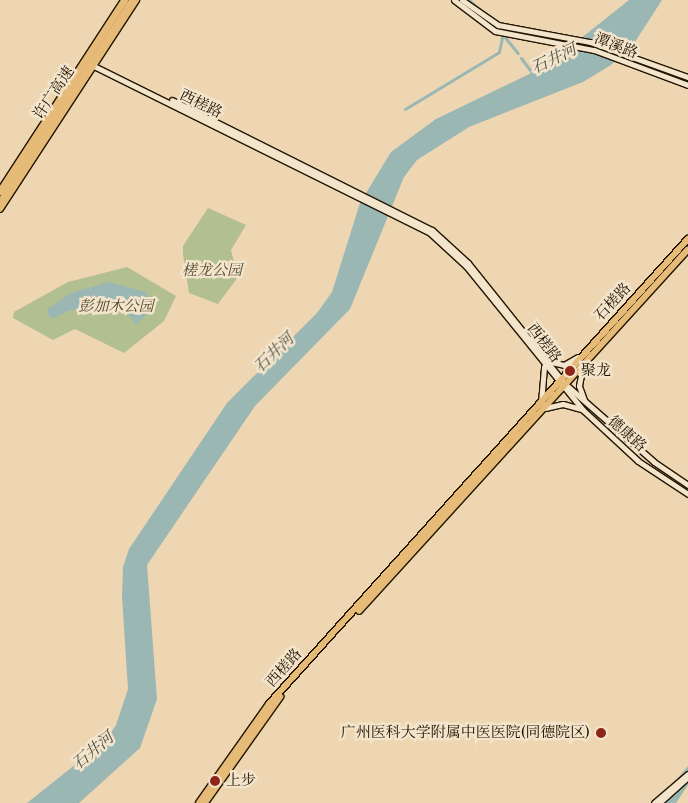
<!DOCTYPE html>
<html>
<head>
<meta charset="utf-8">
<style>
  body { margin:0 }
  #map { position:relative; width:688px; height:803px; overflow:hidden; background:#edd6b1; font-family:"Libre Bodoni","Noto Serif SC",serif }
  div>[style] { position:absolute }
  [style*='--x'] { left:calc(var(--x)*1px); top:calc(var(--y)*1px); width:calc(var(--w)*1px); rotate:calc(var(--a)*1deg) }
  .green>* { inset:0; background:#b2bf90 }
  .water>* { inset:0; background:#9bb7b4 }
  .canal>* { height:3px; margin:-1.5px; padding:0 1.5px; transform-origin:1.5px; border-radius:1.5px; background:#9bb7b4 }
  .roads { filter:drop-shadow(1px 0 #231502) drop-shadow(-1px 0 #231502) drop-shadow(0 1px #231502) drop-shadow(0 -1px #231502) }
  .secondary>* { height:5px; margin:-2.5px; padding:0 2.5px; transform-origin:2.5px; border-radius:2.5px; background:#f3e4cc }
  .primary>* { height:5.5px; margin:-2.75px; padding:0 2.75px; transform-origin:2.75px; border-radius:2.75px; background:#e6bb78 }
  .motorway>* { height:7px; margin:-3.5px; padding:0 3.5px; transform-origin:3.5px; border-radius:3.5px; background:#e6bb78 }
  .dots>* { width:14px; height:14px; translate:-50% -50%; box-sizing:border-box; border:2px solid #f3e4cc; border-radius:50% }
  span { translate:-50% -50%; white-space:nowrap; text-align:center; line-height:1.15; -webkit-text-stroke:5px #f3e4cc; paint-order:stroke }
  .street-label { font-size:15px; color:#231502 }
  .park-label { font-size:15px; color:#4e482d; font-style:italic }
  .poi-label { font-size:15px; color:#231502 }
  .left { translate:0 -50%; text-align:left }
  .right { translate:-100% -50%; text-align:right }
  .water-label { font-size:16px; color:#4d4e40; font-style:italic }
</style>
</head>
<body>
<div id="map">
  <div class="green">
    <div style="clip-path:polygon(208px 208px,246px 225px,231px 250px,238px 277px,218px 304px,189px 293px,183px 254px,183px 246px)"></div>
    <div style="clip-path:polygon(127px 267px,176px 296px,164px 321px,124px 353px,75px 329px,53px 340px,13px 318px,14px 312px,68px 282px)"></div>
  </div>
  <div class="water">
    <div style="clip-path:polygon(629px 0,662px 0,633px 45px,611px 65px,583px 82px,469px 127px,417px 160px,404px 177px,350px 309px,255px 406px,147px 565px,157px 699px,140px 748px,79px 803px,27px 803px,106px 740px,116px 725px,128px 689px,122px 596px,123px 567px,129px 549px,227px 403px,317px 313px,332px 292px,360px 203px,391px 152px,436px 119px,546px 66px)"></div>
    <div style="clip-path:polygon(109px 282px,146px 292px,153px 308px,136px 325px,128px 314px,111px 304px,68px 311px,52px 319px,48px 314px,47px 309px,71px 293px)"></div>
    <div style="clip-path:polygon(688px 766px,688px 785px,676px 803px,656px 803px)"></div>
  </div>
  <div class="canal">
    <div style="--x:469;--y:0;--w:15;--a:42"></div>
    <div style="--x:495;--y:25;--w:36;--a:51"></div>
    <div style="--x:521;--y:58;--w:21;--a:53"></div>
    <div style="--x:405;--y:109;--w:110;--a:-31.2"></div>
    <div style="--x:499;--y:52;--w:19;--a:-78"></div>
  </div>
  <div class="roads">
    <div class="secondary">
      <div style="--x:454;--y:0;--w:51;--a:37.1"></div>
      <div style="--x:495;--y:31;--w:101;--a:10.9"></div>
      <div style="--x:594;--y:50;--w:100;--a:20.4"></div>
      <div style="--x:462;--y:0;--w:44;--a:34.8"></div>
      <div style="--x:498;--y:25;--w:94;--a:10.5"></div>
      <div style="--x:590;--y:42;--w:104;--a:19.7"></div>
      <div style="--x:94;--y:66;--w:375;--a:26.4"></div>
      <div style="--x:430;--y:233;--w:49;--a:42.5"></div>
      <div style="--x:466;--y:266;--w:186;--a:50.9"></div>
      <div style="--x:583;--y:410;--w:75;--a:42.8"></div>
      <div style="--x:638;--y:461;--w:60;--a:33.4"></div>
      <div style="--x:172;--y:100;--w:291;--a:26.6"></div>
      <div style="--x:432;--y:230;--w:49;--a:42.5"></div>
      <div style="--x:468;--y:263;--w:155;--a:51.3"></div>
      <div style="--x:565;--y:384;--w:118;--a:41.2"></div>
      <div style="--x:654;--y:462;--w:41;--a:34.1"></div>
      <div style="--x:547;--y:361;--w:17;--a:13"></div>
      <div style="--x:564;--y:365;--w:16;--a:-30"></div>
      <div style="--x:583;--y:365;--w:21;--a:101"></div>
      <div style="--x:579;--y:386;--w:15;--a:70"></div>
      <div style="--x:541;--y:402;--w:36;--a:-85"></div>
      <div style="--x:545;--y:408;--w:18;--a:-13"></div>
      <div style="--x:563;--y:404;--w:18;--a:16"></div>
      <div style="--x:654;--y:803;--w:45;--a:-40.5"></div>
      <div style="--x:659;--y:803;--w:39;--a:-42"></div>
    </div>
    <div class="primary">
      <div style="--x:0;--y:209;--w:249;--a:-56.9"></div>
      <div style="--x:359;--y:611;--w:488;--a:-47.7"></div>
      <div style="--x:199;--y:803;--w:121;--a:-54.7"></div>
      <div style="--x:269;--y:704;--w:626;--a:-47.98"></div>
      <div style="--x:205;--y:803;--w:130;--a:-54.7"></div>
    </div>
    <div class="motorway">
      <div style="--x:0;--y:191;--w:228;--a:-57"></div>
      <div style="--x:0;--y:202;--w:241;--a:-56.8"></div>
    </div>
  </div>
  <div class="dots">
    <div style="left:570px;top:371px;background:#8f2418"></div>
    <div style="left:601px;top:733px;background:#8f2418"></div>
    <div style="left:215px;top:781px;background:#8f2418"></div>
  </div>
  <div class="street-label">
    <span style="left:616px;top:46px;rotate:21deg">潭溪路</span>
    <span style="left:54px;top:93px;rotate:-56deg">许广高速</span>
    <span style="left:201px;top:104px;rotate:26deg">西槎路</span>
    <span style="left:613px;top:302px;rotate:-47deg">石槎路</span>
    <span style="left:544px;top:343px;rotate:53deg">西槎路</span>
    <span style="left:627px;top:434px;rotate:42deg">德康路</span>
    <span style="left:284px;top:668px;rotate:-48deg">西槎路</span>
  </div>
  <div class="park-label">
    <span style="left:212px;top:271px">槎龙公园</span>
    <span style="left:116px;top:307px">彭加木公园</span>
  </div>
  <div class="poi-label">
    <span class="left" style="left:581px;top:371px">聚龙</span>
    <span class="right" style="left:590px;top:733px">广州医科大学附属中医医院(同德院区)</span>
    <span class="left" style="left:226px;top:781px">上步</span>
  </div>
  <div class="water-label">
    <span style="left:554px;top:59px;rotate:-26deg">石井河</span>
    <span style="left:274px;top:353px;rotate:-44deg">石井河</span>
    <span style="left:93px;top:751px;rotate:-40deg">石井河</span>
  </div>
</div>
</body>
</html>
